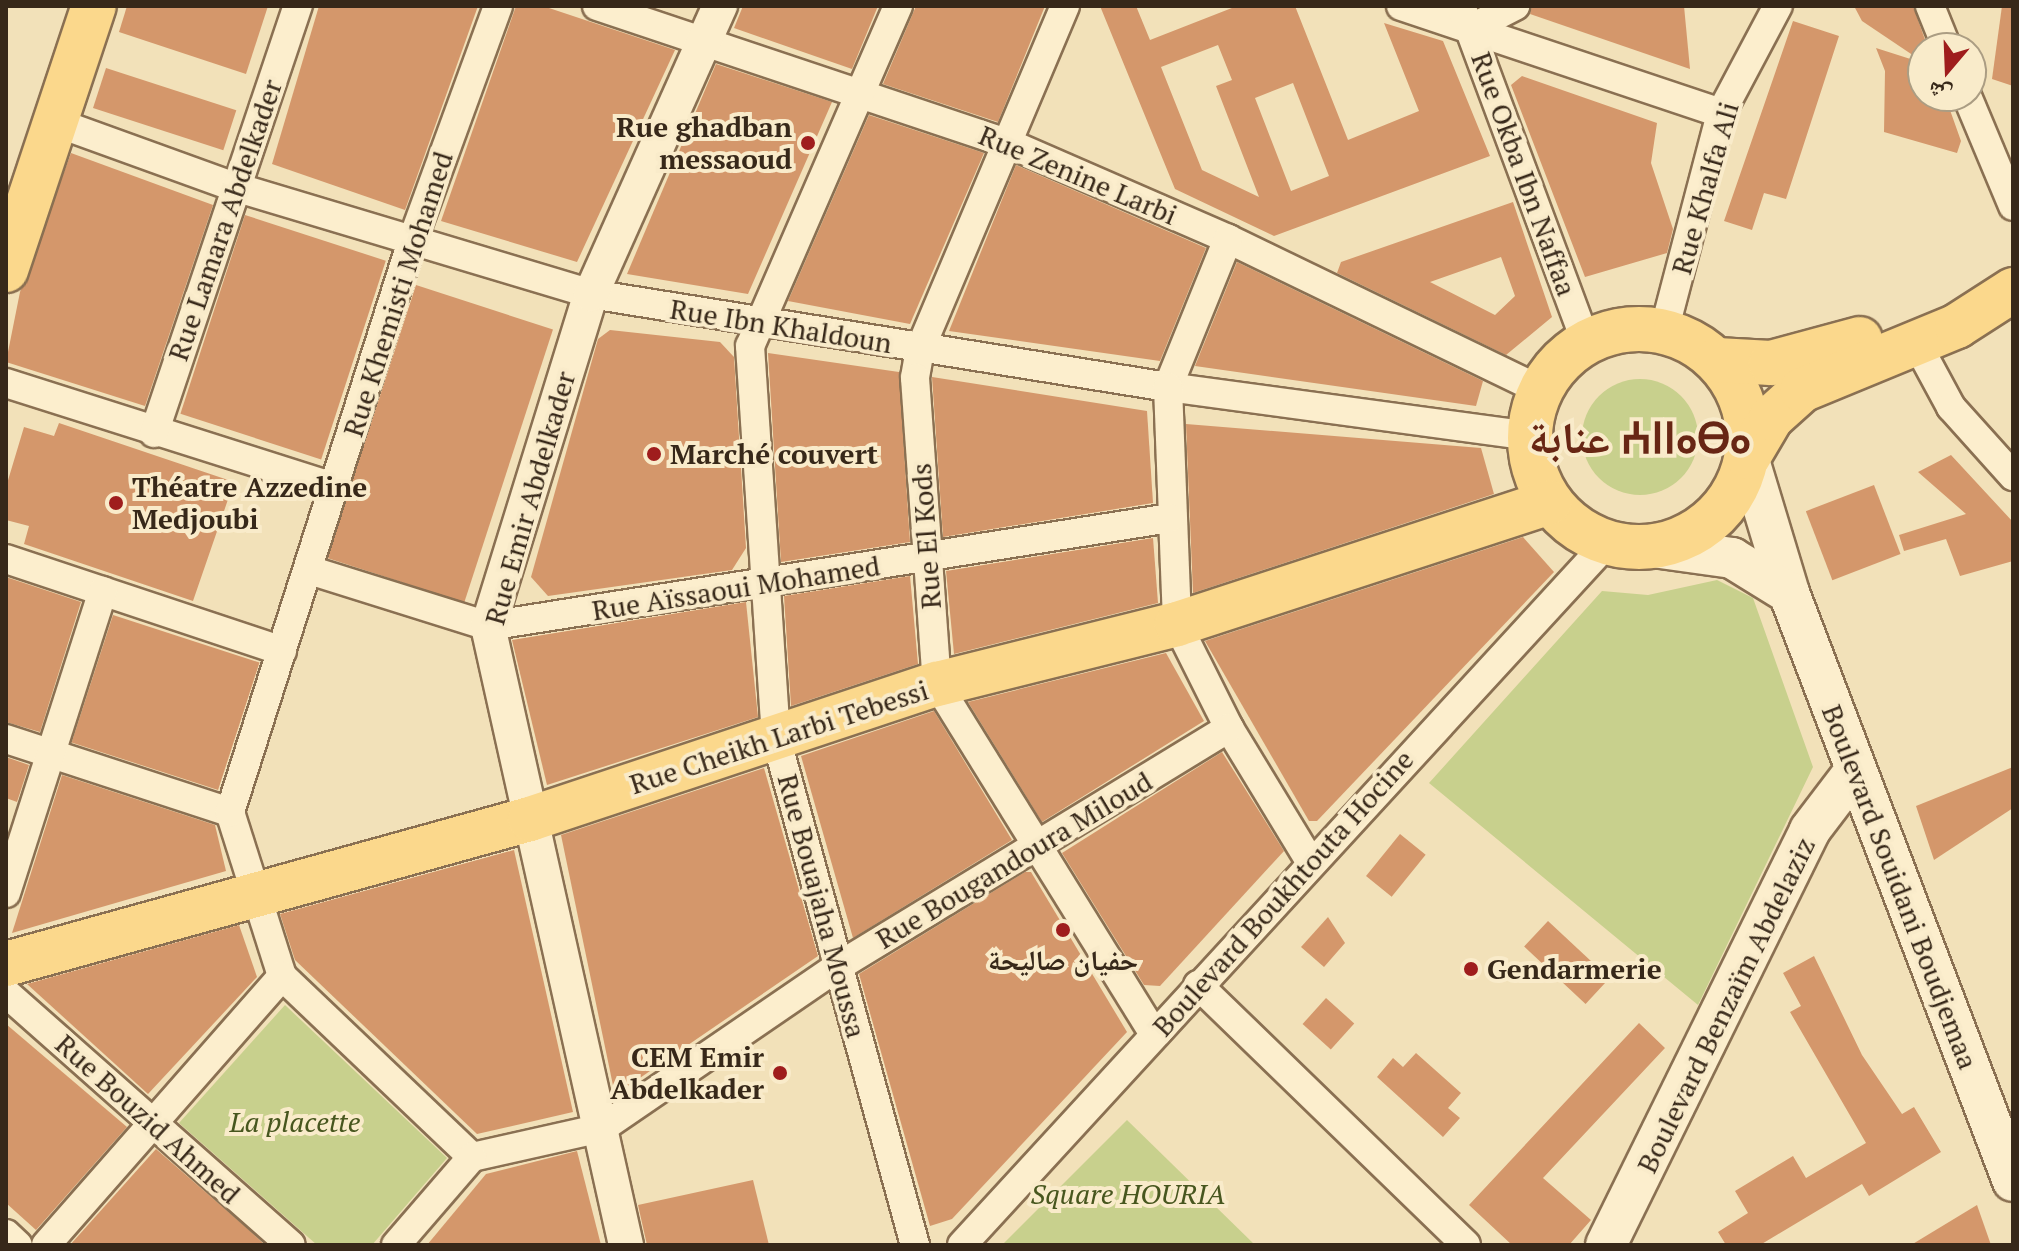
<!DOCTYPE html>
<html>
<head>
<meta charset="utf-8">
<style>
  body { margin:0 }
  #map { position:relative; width:2019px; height:1251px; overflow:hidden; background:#f2e1b9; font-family:"PT Serif","Noto Naskh Arabic","Noto Sans Tifinagh",serif }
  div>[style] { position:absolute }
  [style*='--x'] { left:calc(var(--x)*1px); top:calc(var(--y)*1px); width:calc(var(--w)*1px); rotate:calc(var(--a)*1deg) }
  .green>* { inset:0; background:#c8d08d }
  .round { border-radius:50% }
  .building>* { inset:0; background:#d4976b; transform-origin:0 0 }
  .roads { filter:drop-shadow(2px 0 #8a7052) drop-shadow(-2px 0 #8a7052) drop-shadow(0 2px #8a7052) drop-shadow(0 -2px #8a7052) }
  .minor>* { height:28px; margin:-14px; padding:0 14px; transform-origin:14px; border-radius:14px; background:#fceecd }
  .tertiary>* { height:34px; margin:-17px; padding:0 17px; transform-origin:17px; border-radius:17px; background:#fceecd }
  .secondary>* { height:40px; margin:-20px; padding:0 20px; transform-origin:20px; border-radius:20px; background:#fceecd }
  .primary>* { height:44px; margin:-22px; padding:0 22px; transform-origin:22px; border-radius:22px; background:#fbd88c }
  .primary>.ring { margin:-22px; padding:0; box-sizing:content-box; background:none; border:44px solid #fbd88c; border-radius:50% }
  .dots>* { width:22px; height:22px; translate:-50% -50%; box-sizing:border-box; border:4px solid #f9ebca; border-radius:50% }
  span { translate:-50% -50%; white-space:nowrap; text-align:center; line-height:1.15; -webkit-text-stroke:8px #f9ebca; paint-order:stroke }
  .poi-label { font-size:28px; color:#372819; font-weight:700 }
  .right { translate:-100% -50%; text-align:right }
  .left { translate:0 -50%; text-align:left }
  .street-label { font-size:28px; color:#372819 }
  .park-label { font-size:28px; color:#47561e; font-style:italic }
  .town-label { font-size:44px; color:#682614; font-weight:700 }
  .frame { position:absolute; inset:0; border:8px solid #372819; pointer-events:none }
  .north { position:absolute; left:1907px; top:32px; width:80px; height:80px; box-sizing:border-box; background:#f9ebca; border:2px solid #ab9d83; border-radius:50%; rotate:199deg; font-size:22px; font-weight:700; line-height:32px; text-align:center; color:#372819 }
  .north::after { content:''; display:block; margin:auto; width:28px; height:36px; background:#9f1d1d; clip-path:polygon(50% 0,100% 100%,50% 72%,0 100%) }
</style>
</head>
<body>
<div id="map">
  <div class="green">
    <div class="round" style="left:1582px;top:379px;width:116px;height:116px"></div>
    <div style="clip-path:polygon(1717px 580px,1753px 598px,1813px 767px,1698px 1005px,1429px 783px,1602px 591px,1648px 595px)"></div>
    <div style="clip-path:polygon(285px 1005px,447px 1158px,372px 1245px,317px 1245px,179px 1123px)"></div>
    <div style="clip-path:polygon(1127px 1120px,1255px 1245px,1002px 1245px)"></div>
  </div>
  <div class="building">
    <div style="clip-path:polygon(127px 6px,268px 6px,246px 74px,119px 32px)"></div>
    <div style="clip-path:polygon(319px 6px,478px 6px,405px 210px,272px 164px)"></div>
    <div style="clip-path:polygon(516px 6px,543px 6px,675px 50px,577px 262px,441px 221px)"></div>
    <div style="clip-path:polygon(743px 6px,878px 6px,852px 69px,734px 28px)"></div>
    <div style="clip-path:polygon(916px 6px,1045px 6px,998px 122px,883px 84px)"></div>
    <div style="clip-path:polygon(evenodd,1100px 6px,1136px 6px,1150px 40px,1237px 6px,1295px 6px,1348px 140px,1419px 111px,1384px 23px,1443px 41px,1490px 156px,1274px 236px,1175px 189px,1100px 6px,1218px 45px,1232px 80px,1216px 86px,1259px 197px,1202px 170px,1161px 67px,1218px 45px,1100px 6px,1293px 83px,1329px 176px,1291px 191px,1255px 98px,1293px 83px)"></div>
    <div style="clip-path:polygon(1532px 6px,1684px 6px,1690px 69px,1530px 14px)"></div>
    <div style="clip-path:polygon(1854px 6px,1913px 6px,1928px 48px,1923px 62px,1862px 21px)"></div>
    <div style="clip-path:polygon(2002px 6px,2013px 6px,2013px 86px,1992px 79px)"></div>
    <div style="clip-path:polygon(1793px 21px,1839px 36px,1786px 199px,1764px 193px,1752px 230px,1724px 221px)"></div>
    <div style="clip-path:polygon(1876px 48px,1923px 63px,1923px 96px,1945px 96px,1961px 141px,1957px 153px,1884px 132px,1885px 71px)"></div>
    <div style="clip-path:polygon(716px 64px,832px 102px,748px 294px,627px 274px)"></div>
    <div style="left:106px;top:68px;width:137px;height:42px;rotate:18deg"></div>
    <div style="clip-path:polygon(1522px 76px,1657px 123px,1651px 163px,1673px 229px,1667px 253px,1585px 277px,1511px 85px)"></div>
    <div style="clip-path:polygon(869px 115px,984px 153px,910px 324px,788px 301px)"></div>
    <div style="clip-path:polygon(71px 153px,213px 205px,145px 406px,6px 362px,20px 292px)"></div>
    <div style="clip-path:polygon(1016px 165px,1206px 248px,1160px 361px,949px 331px)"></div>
    <div style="clip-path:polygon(evenodd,1513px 202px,1552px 317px,1506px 355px,1337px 273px,1341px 262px,1513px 202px,1501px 257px,1515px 296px,1495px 315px,1430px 282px,1501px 257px)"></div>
    <div style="left:245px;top:215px;width:148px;height:209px;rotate:18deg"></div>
    <div style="clip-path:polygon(1237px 262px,1483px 381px,1476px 406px,1195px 366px)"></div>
    <div style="left:416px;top:285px;width:144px;height:287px;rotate:18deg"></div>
    <div style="clip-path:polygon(610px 330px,720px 342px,734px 357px,746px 548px,732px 570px,548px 596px,531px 577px,598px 339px)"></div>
    <div style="clip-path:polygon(768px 353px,899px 372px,910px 542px,781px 562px)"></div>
    <div style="clip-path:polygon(932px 377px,1147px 411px,1153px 503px,943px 537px)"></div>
    <div style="clip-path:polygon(59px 423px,234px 482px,193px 601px,24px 544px,29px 526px,6px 520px,6px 487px,24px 427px,54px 436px)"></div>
    <div style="clip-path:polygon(1186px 424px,1481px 448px,1494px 494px,1193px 593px)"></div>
    <div style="clip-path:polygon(1951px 455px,2013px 522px,2013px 561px,1960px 576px,1946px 539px,1904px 551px,1899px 535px,1966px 514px,1918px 472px)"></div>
    <div style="left:1874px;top:485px;width:74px;height:73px;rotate:69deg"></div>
    <div style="clip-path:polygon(1523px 537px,1554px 572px,1317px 821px,1309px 821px,1205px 641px)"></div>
    <div style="clip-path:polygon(1153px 538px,1158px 603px,954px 654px,946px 571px)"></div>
    <div style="clip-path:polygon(910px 576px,918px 664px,791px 706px,784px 596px)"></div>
    <div style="clip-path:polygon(6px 577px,81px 602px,40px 732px,6px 722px)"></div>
    <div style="clip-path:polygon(746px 602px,758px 717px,547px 785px,512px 640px)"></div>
    <div style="left:113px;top:615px;width:154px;height:134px;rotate:18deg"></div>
    <div style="clip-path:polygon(1166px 653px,1204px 721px,1042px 822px,968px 702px)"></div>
    <div style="clip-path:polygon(934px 711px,1012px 840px,853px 938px,801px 756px)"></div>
    <div style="clip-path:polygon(1222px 752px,1284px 851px,1160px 986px,1144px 985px,1062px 853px)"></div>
    <div style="clip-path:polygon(6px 757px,29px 765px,17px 802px,6px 798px)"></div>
    <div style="clip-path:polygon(2013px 767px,2013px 808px,1934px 860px,1916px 806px)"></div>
    <div style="clip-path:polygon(764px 768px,818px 956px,615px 1095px,561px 835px)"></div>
    <div style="clip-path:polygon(62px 775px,215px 825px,226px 871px,12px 933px)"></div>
    <div style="left:1400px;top:834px;width:33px;height:54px;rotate:39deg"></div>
    <div style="clip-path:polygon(514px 850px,573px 1112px,477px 1134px,295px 960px,280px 914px)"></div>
    <div style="clip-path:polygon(1025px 872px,1031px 872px,1127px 1032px,952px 1219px,930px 1226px,859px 974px)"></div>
    <div style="clip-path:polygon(1328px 917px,1345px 943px,1324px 967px,1301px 947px)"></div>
    <div style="left:1548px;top:921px;width:84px;height:35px;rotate:43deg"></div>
    <div style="clip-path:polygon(239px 925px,257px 977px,148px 1094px,27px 984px)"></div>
    <div style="clip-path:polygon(1814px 956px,1862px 1055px,1902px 1114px,1914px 1107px,1941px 1152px,1869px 1196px,1862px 1184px,1760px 1245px,1726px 1245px,1718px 1232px,1748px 1213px,1735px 1191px,1793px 1156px,1806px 1178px,1866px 1143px,1790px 1012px,1801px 1006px,1783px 973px)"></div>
    <div style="left:1326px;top:998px;width:38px;height:35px;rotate:42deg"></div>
    <div style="clip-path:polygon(1639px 1023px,1665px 1048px,1543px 1178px,1591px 1220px,1569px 1245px,1512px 1245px,1469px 1205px)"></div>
    <div style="clip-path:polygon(6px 1024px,127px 1127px,36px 1230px,6px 1203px)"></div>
    <div style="clip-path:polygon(1416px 1053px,1461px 1093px,1448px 1108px,1460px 1118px,1443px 1137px,1377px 1077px,1393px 1058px,1403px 1067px)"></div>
    <div style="clip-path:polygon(156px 1149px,248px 1229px,265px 1245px,70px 1245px)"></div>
    <div style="clip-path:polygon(577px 1151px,601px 1245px,427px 1245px,486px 1174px)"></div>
    <div style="clip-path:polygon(753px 1180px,769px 1245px,647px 1245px,638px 1205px)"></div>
    <div style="clip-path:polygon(1977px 1205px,1991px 1245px,1911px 1245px)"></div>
  </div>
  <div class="roads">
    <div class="minor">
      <div style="--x:597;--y:6;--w:435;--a:18.5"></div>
      <div style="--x:1010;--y:144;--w:238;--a:23.5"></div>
      <div style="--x:1228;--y:239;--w:347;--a:25.8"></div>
      <div style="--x:898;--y:6;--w:371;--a:113.5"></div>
      <div style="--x:750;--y:346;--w:393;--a:86.2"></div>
      <div style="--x:776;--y:738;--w:526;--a:74.67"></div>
      <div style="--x:1065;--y:6;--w:372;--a:112.9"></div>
      <div style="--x:920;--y:349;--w:29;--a:100"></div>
      <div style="--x:915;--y:378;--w:307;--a:85.9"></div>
      <div style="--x:937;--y:684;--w:412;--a:58.2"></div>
      <div style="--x:1401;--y:6;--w:337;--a:18.5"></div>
      <div style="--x:1461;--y:6;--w:358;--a:69.6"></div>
      <div style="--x:1930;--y:6;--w:45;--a:68"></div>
      <div style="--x:1470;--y:29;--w:51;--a:-27.1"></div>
      <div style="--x:1967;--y:96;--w:119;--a:67.3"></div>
      <div style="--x:55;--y:122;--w:191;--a:19.9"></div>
      <div style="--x:235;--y:187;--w:372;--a:16.7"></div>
      <div style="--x:591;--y:294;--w:584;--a:9.16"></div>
      <div style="--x:1168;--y:387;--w:364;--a:7.7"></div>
      <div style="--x:1228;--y:239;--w:160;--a:112.1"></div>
      <div style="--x:1168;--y:387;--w:237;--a:87.8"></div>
      <div style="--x:1177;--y:624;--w:116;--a:63.4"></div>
      <div style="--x:1229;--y:728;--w:156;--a:58.7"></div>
      <div style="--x:1664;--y:331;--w:225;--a:-75.3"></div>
      <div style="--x:1721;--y:113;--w:121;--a:-62"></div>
      <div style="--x:1917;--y:344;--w:72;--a:61.6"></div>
      <div style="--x:1951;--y:407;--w:93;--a:48.1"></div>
      <div style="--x:6;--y:383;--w:344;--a:17.6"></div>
      <div style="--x:154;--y:433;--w:451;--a:-71.4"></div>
      <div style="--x:6;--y:559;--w:291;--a:18.4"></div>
      <div style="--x:309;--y:570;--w:188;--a:17.4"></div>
      <div style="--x:488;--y:626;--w:690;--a:-9"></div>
      <div style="--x:6;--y:739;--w:236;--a:18.1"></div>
      <div style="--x:230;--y:812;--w:172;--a:72.4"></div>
      <div style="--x:282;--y:976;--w:262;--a:43.6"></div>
      <div style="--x:472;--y:1157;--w:133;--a:-12.6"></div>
      <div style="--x:602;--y:1128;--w:287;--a:-34.4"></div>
      <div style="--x:839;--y:966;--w:457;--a:-31.4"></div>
      <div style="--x:230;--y:812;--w:596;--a:-72.32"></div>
      <div style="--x:411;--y:244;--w:253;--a:-69.9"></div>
      <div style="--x:6;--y:893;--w:317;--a:-72.2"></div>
      <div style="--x:1198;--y:985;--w:373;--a:44.1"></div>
      <div style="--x:6;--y:993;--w:380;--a:41.5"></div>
      <div style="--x:6;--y:1234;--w:16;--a:43"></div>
      <div style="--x:46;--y:1245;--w:358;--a:-48.7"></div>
      <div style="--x:396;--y:1245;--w:116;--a:-49.2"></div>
      <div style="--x:962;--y:1245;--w:953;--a:-47.42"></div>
    </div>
    <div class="tertiary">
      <div style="--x:626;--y:1245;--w:634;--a:-102.57"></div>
      <div style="--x:488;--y:626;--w:348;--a:-72.8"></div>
      <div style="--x:591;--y:294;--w:316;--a:-65.9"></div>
    </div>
    <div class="secondary">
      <div style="--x:1748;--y:457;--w:142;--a:73.2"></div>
      <div style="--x:1789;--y:593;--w:629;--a:69.15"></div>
      <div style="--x:1653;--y:547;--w:80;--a:7.9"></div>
      <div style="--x:1732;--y:558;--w:67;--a:31.6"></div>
      <div style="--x:1606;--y:1245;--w:462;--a:-63.8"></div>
      <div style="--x:1810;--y:830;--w:74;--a:-52.7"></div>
    </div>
    <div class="primary">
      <div style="--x:6;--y:270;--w:278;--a:-71.6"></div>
      <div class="ring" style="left:1530px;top:329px;width:174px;height:174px"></div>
      <div style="--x:1717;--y:360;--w:54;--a:3.2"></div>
      <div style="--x:1771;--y:363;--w:92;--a:-15.1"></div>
      <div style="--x:1748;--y:457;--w:45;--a:-59.5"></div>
      <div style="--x:1771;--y:418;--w:42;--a:-42.1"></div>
      <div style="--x:1802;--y:390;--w:168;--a:-22.4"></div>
      <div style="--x:1957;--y:326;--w:67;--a:-32.7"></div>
      <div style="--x:6;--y:964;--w:544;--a:-15.47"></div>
      <div style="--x:530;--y:819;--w:429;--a:-18.4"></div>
      <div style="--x:937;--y:684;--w:247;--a:-14"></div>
      <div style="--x:1177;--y:624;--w:392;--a:-18.1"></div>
    </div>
  </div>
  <div class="dots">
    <div style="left:808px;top:143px;background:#9f1d1d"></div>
    <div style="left:654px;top:454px;background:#9f1d1d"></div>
    <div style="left:116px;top:503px;background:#9f1d1d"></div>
    <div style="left:1063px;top:930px;background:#9f1d1d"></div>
    <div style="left:1471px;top:969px;background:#9f1d1d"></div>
    <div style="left:780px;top:1073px;background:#9f1d1d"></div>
  </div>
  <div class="poi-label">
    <span class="right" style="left:792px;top:143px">Rue ghadban<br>messaoud</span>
    <span class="left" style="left:670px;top:454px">Marché couvert</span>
    <span class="left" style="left:132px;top:503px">Théatre Azzedine<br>Medjoubi</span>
    <span style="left:1063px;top:960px">حفيان صاليحة</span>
    <span class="left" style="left:1487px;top:969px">Gendarmerie</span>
    <span class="right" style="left:764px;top:1073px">CEM Emir<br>Abdelkader</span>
  </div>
  <div class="street-label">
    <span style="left:1524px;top:174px;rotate:70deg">Rue Okba Ibn Naffaa</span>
    <span style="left:1078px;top:175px;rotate:23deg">Rue Zenine Larbi</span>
    <span style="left:1705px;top:188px;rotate:-74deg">Rue Khalfa Ali</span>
    <span style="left:225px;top:220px;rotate:-71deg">Rue Lamara Abdelkader</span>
    <span style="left:398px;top:294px;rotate:-72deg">Rue Khemisti Mohamed</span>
    <span style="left:781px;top:326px;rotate:9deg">Rue Ibn Khaldoun</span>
    <span style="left:530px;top:498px;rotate:-74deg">Rue Emir Abdelkader</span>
    <span style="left:926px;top:536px;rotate:-94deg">Rue El Kods</span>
    <span style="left:736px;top:588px;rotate:-9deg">Rue Aïssaoui Mohamed</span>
    <span style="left:779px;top:737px;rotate:-18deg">Rue Cheikh Larbi Tebessi</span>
    <span style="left:1014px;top:860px;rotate:-31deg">Rue Bougandoura Miloud</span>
    <span style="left:1900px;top:887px;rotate:69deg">Boulevard Souidani Boudjemaa</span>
    <span style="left:1283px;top:893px;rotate:-48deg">Boulevard Boukhtouta Hocine</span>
    <span style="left:822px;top:906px;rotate:75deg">Rue Bouajaha Moussa</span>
    <span style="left:1726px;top:1005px;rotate:-64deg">Boulevard Benzaïm Abdelaziz</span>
    <span style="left:148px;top:1119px;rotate:42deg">Rue Bouzid Ahmed</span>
  </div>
  <div class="park-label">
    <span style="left:295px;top:1122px">La placette</span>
    <span style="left:1128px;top:1194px">Square HOURIA</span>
  </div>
  <div class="town-label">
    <span style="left:1640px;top:437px">عنابة ⵄⵏⵏⴰⴱⴰ</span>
  </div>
  <div class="frame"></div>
  <div class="north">ش</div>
</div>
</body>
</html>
